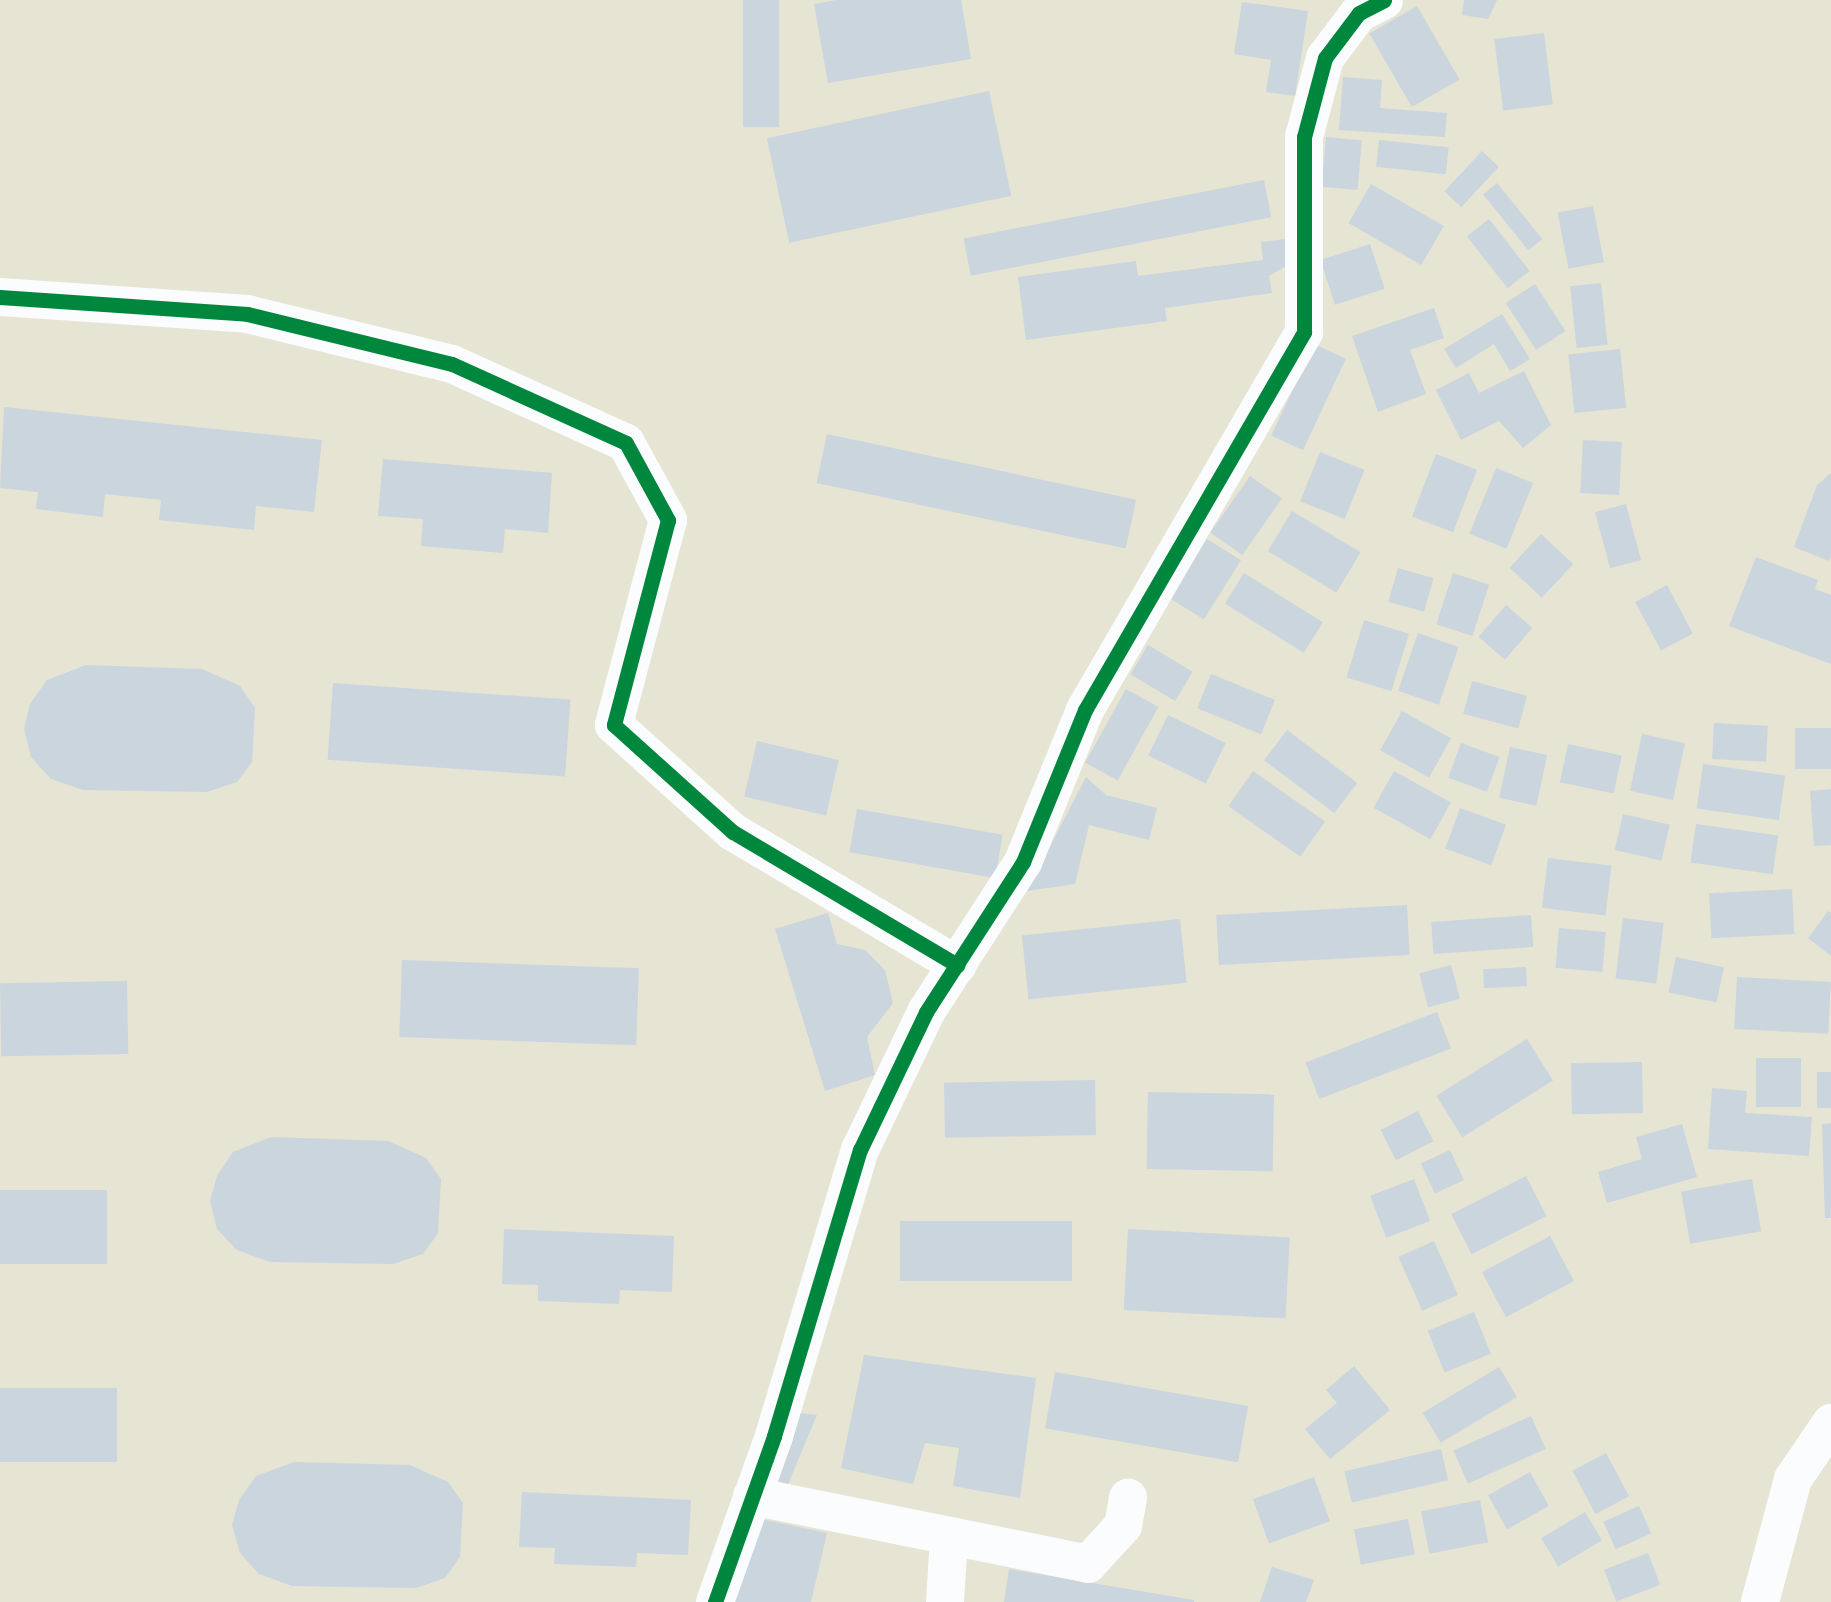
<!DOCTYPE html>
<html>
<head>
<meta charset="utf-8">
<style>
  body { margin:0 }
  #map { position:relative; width:1831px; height:1602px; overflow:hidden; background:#e4eef7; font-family:"Source Serif 4",serif }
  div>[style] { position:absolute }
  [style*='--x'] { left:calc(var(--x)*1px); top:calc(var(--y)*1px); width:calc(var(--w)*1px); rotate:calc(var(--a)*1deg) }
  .green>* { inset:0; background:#e6e4d3; transform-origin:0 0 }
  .building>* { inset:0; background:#cad5de; transform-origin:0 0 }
  .street>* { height:38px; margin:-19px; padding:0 19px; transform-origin:19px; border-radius:19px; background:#fbfcfe }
  .cycleway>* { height:15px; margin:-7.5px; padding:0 7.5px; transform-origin:7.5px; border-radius:7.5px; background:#00873e }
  span { translate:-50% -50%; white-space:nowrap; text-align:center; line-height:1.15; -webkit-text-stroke:8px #dcefff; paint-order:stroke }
</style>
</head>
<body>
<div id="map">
  <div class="green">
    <div style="left:0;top:0;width:1831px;height:1602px"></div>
  </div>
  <div class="building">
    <div style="left:743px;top:0;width:36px;height:127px"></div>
    <div style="clip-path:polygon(836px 0,961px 0,971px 59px,828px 83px,814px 4px)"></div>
    <div style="clip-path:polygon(1464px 0,1497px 0,1488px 19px,1462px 15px)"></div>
    <div style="clip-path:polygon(1242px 2px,1308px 11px,1295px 96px,1266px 92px,1271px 60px,1234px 54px)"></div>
    <div style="left:1417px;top:6px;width:85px;height:55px;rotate:60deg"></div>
    <div style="left:1544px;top:33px;width:72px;height:50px;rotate:83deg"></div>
    <div style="clip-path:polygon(1343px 77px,1382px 80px,1380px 108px,1447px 113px,1445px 137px,1339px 130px)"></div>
    <div style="left:989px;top:91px;width:107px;height:227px;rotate:78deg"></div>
    <div style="left:1326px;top:137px;width:36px;height:50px;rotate:5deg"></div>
    <div style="left:1379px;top:140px;width:70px;height:27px;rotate:6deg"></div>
    <div style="left:1482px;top:151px;width:23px;height:55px;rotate:43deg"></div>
    <div style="left:1264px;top:180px;width:38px;height:306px;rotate:79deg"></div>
    <div style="left:1497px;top:183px;width:72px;height:18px;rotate:51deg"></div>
    <div style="left:1371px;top:184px;width:84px;height:45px;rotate:30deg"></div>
    <div style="left:1593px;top:206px;width:57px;height:36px;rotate:79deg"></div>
    <div style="left:1489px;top:219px;width:66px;height:28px;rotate:52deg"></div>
    <div style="clip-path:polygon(1285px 239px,1288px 265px,1269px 276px,1272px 293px,1165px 308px,1167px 321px,1026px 340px,1018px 277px,1136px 261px,1138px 276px,1263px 260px,1261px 242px)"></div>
    <div style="left:1370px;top:244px;width:47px;height:52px;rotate:72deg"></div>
    <div style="left:1601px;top:283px;width:62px;height:31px;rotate:84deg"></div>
    <div style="left:1535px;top:284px;width:56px;height:35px;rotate:57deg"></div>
    <div style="clip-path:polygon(1434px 308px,1444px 338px,1410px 350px,1426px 394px,1378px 412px,1352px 336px)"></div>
    <div style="clip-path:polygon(1502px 314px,1530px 359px,1510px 371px,1494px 344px,1456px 368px,1444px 349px)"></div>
    <div style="left:1314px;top:344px;width:35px;height:101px;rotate:25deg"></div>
    <div style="left:1620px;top:349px;width:59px;height:52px;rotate:84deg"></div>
    <div style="clip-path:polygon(1524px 371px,1551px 425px,1523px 448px,1499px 421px,1461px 440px,1436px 390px,1469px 373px,1479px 393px)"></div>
    <div style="clip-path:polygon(4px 407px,322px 440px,314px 512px,256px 506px,254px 530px,159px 520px,161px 500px,105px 494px,103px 517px,36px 509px,38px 492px,0 488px)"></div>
    <div style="left:827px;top:434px;width:316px;height:50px;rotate:12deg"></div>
    <div style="left:1583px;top:440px;width:39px;height:53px;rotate:3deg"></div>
    <div style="left:1320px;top:452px;width:48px;height:53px;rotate:22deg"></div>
    <div style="left:1436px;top:454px;width:44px;height:67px;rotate:21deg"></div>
    <div style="clip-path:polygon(383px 459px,552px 473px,548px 533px,505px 529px,503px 553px,421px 546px,423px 519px,378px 516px)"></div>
    <div style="left:1496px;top:468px;width:40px;height:71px;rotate:22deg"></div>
    <div style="clip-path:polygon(1831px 473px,1831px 556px,1829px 561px,1794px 547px,1817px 485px)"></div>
    <div style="left:1250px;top:476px;width:39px;height:69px;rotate:35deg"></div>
    <div style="left:1626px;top:504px;width:58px;height:32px;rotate:75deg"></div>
    <div style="left:1292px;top:511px;width:80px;height:47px;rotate:31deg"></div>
    <div style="left:1541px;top:534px;width:44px;height:46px;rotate:43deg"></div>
    <div style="left:1207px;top:539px;width:40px;height:70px;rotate:32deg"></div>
    <div style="clip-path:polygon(1756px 557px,1818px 580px,1815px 589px,1831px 595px,1831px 664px,1729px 626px)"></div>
    <div style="left:1398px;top:568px;width:37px;height:35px;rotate:16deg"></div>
    <div style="left:1244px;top:573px;width:93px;height:36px;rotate:32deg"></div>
    <div style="left:1453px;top:573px;width:38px;height:54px;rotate:18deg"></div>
    <div style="left:1667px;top:585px;width:55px;height:36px;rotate:62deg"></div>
    <div style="left:1506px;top:605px;width:35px;height:42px;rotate:41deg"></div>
    <div style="left:1364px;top:620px;width:47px;height:60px;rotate:17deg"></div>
    <div style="left:1418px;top:633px;width:43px;height:61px;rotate:19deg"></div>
    <div style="left:1148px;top:645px;width:52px;height:34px;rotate:31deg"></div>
    <div style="clip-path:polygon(86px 665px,202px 669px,240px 686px,255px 708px,252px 762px,237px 782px,207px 792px,83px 790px,51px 779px,31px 757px,24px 729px,30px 704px,47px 680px)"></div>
    <div style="left:1211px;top:674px;width:69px;height:37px;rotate:22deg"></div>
    <div style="left:1472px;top:681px;width:57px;height:34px;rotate:15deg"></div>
    <div style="left:333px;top:683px;width:238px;height:77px;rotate:4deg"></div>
    <div style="left:1126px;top:689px;width:37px;height:84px;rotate:29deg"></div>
    <div style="left:1402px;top:711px;width:56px;height:45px;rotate:29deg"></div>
    <div style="left:1168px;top:715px;width:64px;height:45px;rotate:26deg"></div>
    <div style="left:1714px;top:723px;width:54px;height:36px;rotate:3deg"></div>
    <div style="left:1831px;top:728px;width:41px;height:36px;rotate:90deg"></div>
    <div style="left:1287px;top:730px;width:88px;height:38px;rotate:37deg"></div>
    <div style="left:1642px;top:734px;width:44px;height:58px;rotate:12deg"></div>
    <div style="left:757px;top:741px;width:84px;height:57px;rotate:13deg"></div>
    <div style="left:1461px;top:743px;width:41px;height:37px;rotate:20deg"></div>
    <div style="left:1568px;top:744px;width:55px;height:39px;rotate:12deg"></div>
    <div style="left:1510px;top:747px;width:38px;height:52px;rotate:12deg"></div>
    <div style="left:1703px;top:764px;width:83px;height:45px;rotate:8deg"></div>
    <div style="left:1253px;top:771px;width:88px;height:43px;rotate:35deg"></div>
    <div style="left:1394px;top:771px;width:65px;height:42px;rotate:29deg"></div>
    <div style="clip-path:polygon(1086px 777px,1106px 795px,1157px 808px,1149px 840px,1089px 825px,1075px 884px,1027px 891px)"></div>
    <div style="clip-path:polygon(1831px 789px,1831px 845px,1814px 846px,1810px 791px)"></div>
    <div style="left:1460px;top:808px;width:49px;height:43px;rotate:20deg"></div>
    <div style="left:857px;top:809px;width:148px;height:44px;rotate:10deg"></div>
    <div style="left:1623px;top:814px;width:48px;height:37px;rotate:13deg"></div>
    <div style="left:1696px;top:824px;width:83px;height:39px;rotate:8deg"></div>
    <div style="left:1548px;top:858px;width:64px;height:50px;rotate:7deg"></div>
    <div style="left:1792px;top:889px;width:45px;height:83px;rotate:87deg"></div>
    <div style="left:1407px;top:905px;width:50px;height:191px;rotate:87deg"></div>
    <div style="clip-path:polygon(1828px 911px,1831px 913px,1831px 956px,1808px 938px)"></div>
    <div style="clip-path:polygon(828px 913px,837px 944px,865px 950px,885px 970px,893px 1003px,867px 1037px,875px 1075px,825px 1091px,775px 929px)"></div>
    <div style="left:1531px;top:915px;width:32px;height:100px;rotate:86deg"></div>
    <div style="left:1623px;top:918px;width:41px;height:61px;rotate:7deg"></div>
    <div style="left:1180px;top:919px;width:64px;height:159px;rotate:84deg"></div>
    <div style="left:1559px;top:928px;width:47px;height:40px;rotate:5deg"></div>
    <div style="left:1676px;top:957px;width:49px;height:36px;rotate:12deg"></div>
    <div style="left:402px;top:960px;width:237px;height:77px;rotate:2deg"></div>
    <div style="left:1451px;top:965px;width:35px;height:33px;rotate:75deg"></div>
    <div style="left:1526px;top:967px;width:19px;height:43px;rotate:87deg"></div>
    <div style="left:1737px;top:977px;width:94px;height:52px;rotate:3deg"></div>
    <div style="left:127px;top:981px;width:73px;height:127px;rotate:89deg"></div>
    <div style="left:1437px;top:1012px;width:39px;height:141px;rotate:69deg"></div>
    <div style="left:1527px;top:1039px;width:49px;height:107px;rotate:58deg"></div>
    <div style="left:1756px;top:1058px;width:45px;height:49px"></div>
    <div style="left:1642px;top:1062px;width:51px;height:71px;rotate:89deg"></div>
    <div style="left:1817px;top:1072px;width:14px;height:36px"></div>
    <div style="left:1095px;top:1080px;width:55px;height:151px;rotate:89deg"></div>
    <div style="clip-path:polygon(1712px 1088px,1747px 1091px,1745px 1113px,1812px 1117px,1809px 1156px,1708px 1149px)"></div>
    <div style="left:1148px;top:1092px;width:126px;height:77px;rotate:1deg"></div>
    <div style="left:1418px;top:1111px;width:34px;height:42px;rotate:63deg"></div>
    <div style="clip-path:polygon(1831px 1123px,1831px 1218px,1825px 1218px,1822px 1124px)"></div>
    <div style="clip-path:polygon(1682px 1124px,1697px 1177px,1607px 1203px,1598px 1172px,1642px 1159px,1636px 1137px)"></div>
    <div style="clip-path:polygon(271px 1137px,388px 1141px,426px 1158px,441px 1179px,438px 1233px,423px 1254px,393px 1264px,270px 1262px,237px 1250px,217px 1229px,210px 1201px,217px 1176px,233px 1152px)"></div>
    <div style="left:1450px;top:1150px;width:33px;height:32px;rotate:65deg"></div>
    <div style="left:1526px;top:1176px;width:45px;height:84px;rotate:63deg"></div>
    <div style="left:1414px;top:1179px;width:45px;height:47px;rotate:69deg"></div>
    <div style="left:1752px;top:1179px;width:53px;height:72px;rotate:80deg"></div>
    <div style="left:0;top:1190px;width:107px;height:74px"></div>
    <div style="left:900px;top:1221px;width:172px;height:60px"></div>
    <div style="clip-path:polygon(504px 1229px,674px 1236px,672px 1292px,620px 1290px,619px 1304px,538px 1301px,538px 1285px,502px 1284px)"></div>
    <div style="left:1128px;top:1229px;width:162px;height:81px;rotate:3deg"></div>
    <div style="left:1550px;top:1236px;width:51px;height:77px;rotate:62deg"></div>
    <div style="left:1434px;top:1241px;width:59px;height:39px;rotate:66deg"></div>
    <div style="left:1474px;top:1312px;width:45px;height:50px;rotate:68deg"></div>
    <div style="clip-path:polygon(864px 1355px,1036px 1378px,1020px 1498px,953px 1486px,959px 1448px,925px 1443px,913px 1484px,841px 1468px)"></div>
    <div style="clip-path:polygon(1354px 1366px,1390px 1410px,1330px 1459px,1305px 1429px,1337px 1403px,1326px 1390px)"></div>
    <div style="left:1499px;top:1367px;width:35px;height:89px;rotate:59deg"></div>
    <div style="left:1055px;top:1372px;width:196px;height:57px;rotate:10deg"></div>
    <div style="left:117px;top:1388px;width:74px;height:117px;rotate:90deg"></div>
    <div style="clip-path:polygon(790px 1412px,817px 1415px,788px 1484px,768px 1479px)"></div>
    <div style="left:1531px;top:1416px;width:36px;height:85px;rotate:66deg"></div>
    <div style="left:1441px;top:1449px;width:32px;height:99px;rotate:77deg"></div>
    <div style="left:1606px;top:1453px;width:49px;height:38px;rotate:62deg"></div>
    <div style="clip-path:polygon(294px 1462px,410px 1465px,448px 1482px,463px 1503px,460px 1557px,445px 1578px,416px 1588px,292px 1586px,259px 1574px,240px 1553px,232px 1525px,239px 1500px,256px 1476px)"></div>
    <div style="left:1530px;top:1472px;width:39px;height:48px;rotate:61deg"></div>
    <div style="left:1314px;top:1477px;width:47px;height:65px;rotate:70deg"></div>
    <div style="clip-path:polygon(522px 1492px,691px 1500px,688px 1555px,637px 1553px,636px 1567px,554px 1564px,555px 1548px,519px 1547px)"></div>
    <div style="left:1480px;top:1500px;width:43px;height:60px;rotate:79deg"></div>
    <div style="left:1639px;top:1506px;width:30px;height:39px;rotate:66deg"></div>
    <div style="left:1585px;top:1512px;width:33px;height:51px;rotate:59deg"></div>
    <div style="clip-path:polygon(752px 1517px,827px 1533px,811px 1602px,733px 1602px)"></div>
    <div style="left:1408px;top:1519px;width:36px;height:55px;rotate:79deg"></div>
    <div style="left:1648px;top:1553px;width:34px;height:47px;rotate:69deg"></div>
    <div style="clip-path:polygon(1272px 1567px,1314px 1580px,1306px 1602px,1260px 1602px)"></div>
    <div style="clip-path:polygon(1009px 1569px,1194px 1600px,1194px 1602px,1004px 1602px)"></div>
  </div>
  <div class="street">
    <div style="--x:0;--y:297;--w:248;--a:3.9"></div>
    <div style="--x:247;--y:314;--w:211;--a:13.7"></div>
    <div style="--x:452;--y:364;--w:191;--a:24.4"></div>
    <div style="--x:626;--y:443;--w:88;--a:61.4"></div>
    <div style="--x:668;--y:520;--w:212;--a:104.8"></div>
    <div style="--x:614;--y:725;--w:160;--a:42"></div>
    <div style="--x:733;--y:832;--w:261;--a:30.7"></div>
    <div style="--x:752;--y:1496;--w:343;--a:11.4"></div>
    <div style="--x:1088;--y:1564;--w:52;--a:-47.4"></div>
    <div style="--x:1123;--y:1526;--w:29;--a:-80"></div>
    <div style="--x:715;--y:1602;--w:176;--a:-70.4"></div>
    <div style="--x:774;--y:1436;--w:299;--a:-73.3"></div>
    <div style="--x:860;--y:1150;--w:153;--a:-64.4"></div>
    <div style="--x:926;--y:1012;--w:179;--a:-57.1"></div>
    <div style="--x:1023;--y:862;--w:164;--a:-67.8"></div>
    <div style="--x:1085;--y:710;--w:437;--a:-59.9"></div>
    <div style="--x:1304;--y:332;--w:195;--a:-90"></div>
    <div style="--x:1304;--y:137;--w:82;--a:-75.1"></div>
    <div style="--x:1325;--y:58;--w:56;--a:-52.9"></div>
    <div style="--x:1359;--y:13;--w:28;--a:-27"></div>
    <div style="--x:945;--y:1602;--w:66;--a:-86.5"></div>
    <div style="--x:1760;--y:1602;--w:127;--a:-75"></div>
    <div style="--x:1793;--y:1479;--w:68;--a:-55.8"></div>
  </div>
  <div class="cycleway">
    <div style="--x:0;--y:297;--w:248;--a:3.9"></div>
    <div style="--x:247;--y:314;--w:211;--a:13.7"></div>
    <div style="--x:452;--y:364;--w:191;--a:24.4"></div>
    <div style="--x:626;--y:443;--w:88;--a:61.4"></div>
    <div style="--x:668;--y:520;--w:212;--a:104.8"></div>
    <div style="--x:614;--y:725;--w:160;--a:42"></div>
    <div style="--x:733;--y:832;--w:261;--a:30.7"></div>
    <div style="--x:715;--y:1602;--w:176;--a:-70.4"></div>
    <div style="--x:774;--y:1436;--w:299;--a:-73.3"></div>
    <div style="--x:860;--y:1150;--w:153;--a:-64.4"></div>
    <div style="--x:926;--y:1012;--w:179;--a:-57.1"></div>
    <div style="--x:1023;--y:862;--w:164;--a:-67.8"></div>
    <div style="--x:1085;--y:710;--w:437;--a:-59.9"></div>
    <div style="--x:1304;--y:332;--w:195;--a:-90"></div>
    <div style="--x:1304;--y:137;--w:82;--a:-75.1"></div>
    <div style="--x:1325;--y:58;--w:56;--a:-52.9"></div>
    <div style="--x:1359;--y:13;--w:28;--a:-27"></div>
  </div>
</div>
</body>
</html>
